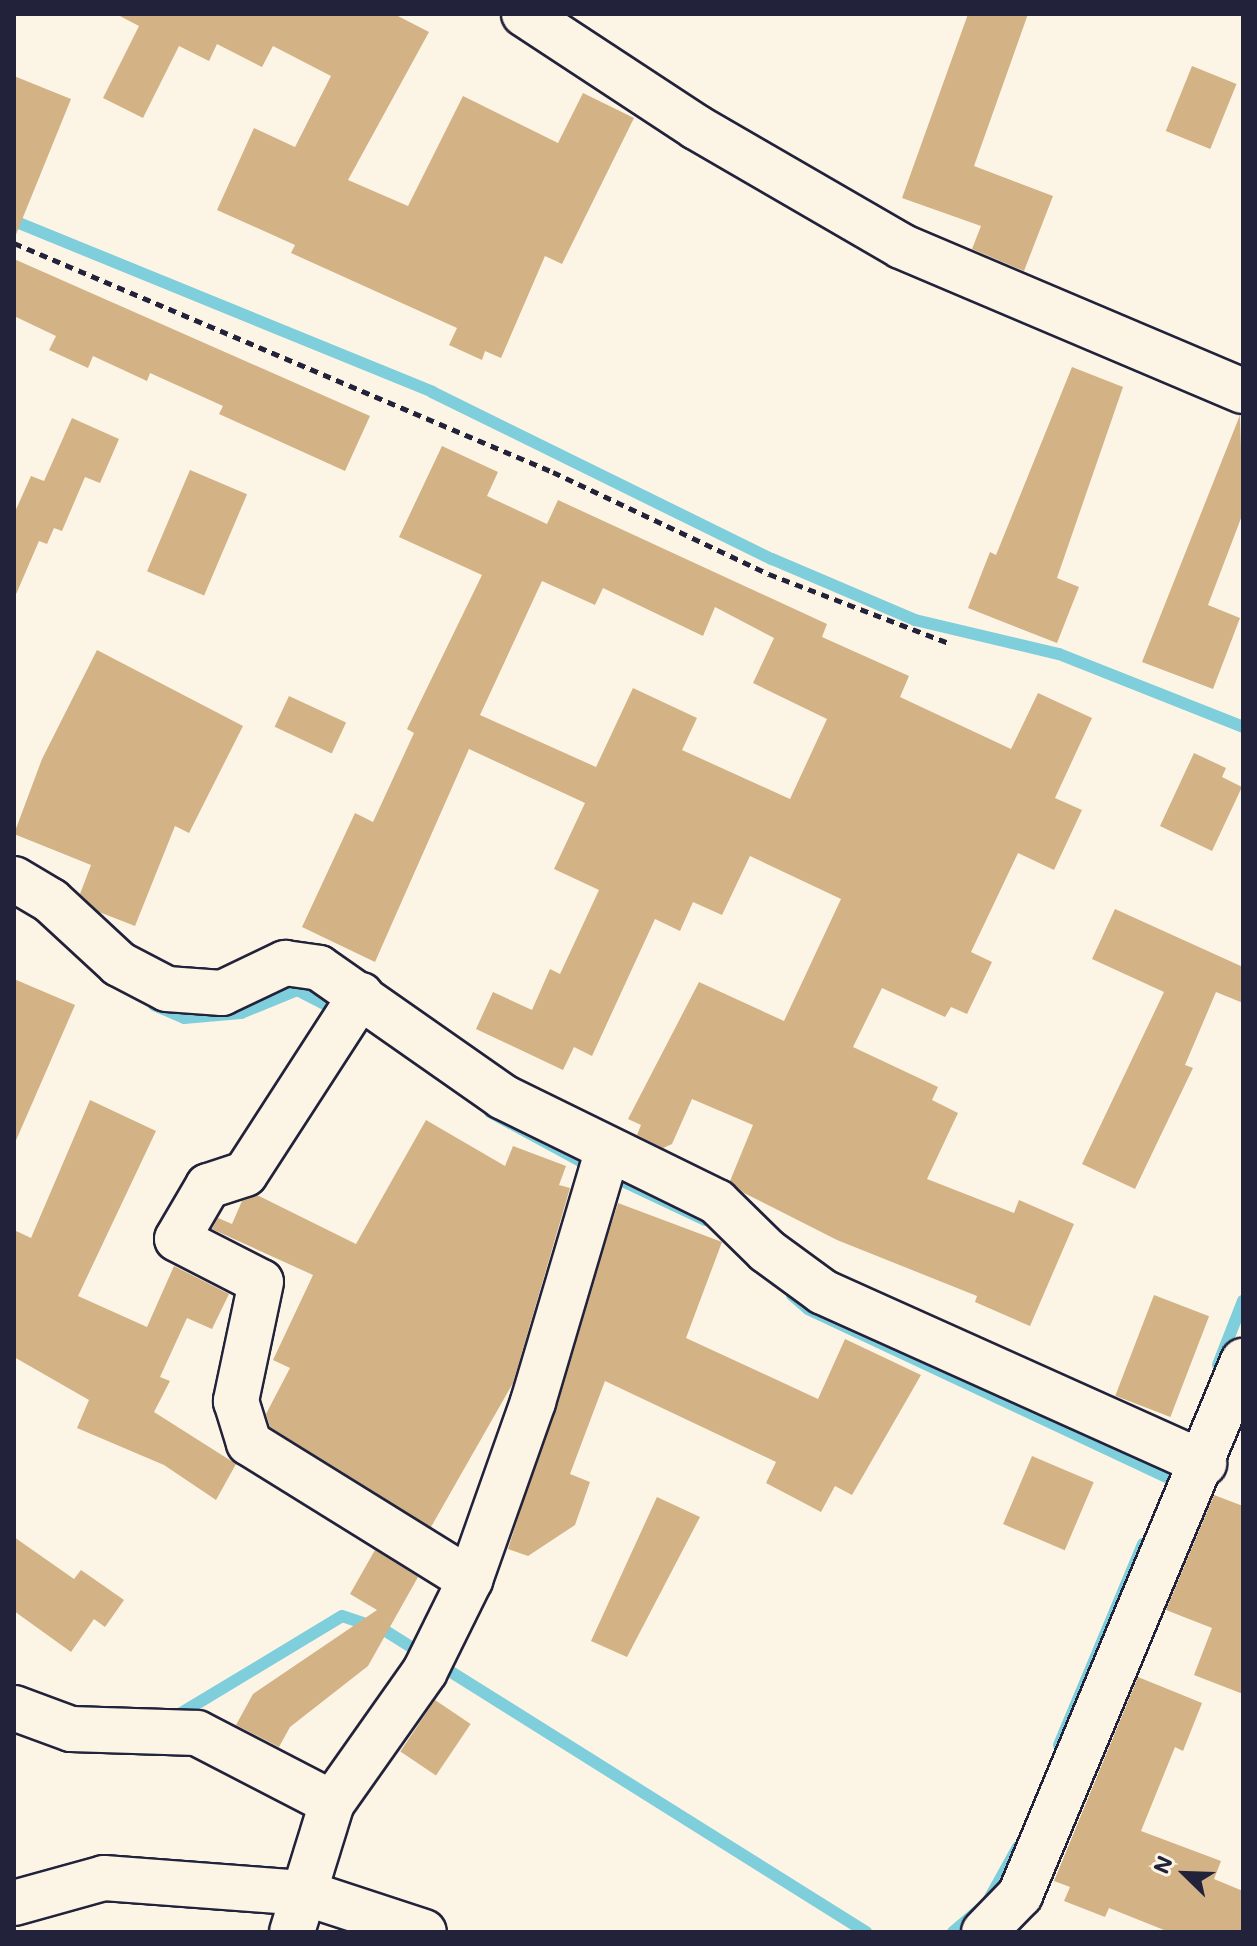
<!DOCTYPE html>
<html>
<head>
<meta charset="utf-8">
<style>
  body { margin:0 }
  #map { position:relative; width:1257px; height:1946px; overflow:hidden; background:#fcf5e5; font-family:Mali,sans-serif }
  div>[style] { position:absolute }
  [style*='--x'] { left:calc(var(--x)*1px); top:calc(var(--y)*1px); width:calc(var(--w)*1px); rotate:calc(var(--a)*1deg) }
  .stream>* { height:12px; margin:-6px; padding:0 6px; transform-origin:6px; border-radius:6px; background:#7fcedb }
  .building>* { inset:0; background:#d3b286; transform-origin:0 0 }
  .path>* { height:5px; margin-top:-2.5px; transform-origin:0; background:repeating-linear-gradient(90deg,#22223b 0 8px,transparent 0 14px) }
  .roads { filter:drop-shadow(2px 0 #22223b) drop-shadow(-2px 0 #22223b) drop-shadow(0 2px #22223b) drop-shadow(0 -2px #22223b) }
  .minor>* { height:44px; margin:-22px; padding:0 22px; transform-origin:22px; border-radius:22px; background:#fcf5e5 }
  span { translate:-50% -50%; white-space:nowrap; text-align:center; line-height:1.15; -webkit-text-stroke:6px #fcf5e5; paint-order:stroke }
  .frame { position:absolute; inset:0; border:16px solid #22223b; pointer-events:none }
  .north { position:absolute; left:1145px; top:1834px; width:80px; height:80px; -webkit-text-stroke:6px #fcf5e5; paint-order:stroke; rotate:293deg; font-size:22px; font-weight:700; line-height:32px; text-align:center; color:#22223b }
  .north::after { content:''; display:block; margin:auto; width:28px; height:36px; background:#22223b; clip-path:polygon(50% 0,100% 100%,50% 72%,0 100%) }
</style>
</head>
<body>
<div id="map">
  <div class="stream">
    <div style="--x:14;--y:221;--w:452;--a:22.2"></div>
    <div style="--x:432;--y:392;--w:379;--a:26.2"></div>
    <div style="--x:772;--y:559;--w:155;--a:23.1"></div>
    <div style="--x:915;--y:620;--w:148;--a:13.3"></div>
    <div style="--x:1059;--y:654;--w:198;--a:21.6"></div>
    <div style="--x:154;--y:1005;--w:33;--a:23"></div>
    <div style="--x:184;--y:1018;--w:57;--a:-5"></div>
    <div style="--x:241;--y:1013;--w:61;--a:-22.3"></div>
    <div style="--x:297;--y:990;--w:51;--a:27.1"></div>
    <div style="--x:490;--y:1112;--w:117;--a:28.5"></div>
    <div style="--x:610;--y:1175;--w:105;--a:25.3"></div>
    <div style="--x:792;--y:1295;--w:21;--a:41"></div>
    <div style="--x:808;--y:1309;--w:403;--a:25.1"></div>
    <div style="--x:1218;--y:1365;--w:69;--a:-68.7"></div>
    <div style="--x:173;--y:1718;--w:197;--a:-31.1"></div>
    <div style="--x:342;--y:1616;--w:44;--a:18.4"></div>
    <div style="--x:384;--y:1630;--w:569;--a:32.07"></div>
    <div style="--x:1059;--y:1745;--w:218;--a:-67.3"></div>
    <div style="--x:953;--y:1932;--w:45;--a:-40.5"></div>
    <div style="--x:987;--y:1903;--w:64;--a:-61"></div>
  </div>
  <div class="building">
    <div style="clip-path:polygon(116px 14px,394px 14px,429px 32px,348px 180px,408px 206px,463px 96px,558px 143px,583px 93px,634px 118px,562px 264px,545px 256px,501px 358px,485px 351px,482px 360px,449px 345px,457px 328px,291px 253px,295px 245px,217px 210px,254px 128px,295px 147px,331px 76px,273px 46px,262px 67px,217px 44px,209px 61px,179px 46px,143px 118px,103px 98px,139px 26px)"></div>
    <div style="clip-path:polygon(968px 14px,1028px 14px,974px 166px,1053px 196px,1024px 271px,972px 249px,981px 226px,902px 198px)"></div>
    <div style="left:1192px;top:66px;width:48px;height:70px;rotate:22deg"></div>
    <div style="clip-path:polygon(14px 76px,71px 99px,15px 237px,14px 237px)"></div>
    <div style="clip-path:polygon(14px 259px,370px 416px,345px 471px,219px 414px,223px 406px,150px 373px,147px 381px,93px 356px,88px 368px,49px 350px,56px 336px,14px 316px)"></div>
    <div style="clip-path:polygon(1072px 367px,1123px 387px,1057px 578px,1079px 587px,1057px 643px,968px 608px,990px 552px,996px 555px)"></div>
    <div style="clip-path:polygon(1240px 415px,1243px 513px,1208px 605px,1240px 618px,1213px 689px,1142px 662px)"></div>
    <div style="clip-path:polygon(72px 418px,119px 439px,100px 483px,85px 477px,62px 531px,54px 528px,47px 544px,39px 541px,14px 599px,14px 514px,31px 476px,44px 481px)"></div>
    <div style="clip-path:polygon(evenodd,442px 446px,498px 472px,487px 496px,547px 524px,558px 500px,827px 624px,822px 637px,909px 676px,900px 697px,1011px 749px,1038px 693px,1092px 718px,1055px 798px,1082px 810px,1054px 870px,1018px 853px,971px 952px,992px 962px,967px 1014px,951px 1007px,945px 1017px,882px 988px,853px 1047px,938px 1087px,932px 1100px,958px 1113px,927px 1179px,1014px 1213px,1019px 1200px,1074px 1224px,1030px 1326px,975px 1302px,977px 1296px,837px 1240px,744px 1193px,730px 1181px,753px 1125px,692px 1099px,672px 1144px,663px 1148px,637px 1135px,641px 1125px,628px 1119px,699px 982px,784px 1021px,841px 899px,750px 856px,722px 915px,693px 902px,680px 931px,655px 919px,592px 1056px,574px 1047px,563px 1070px,476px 1029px,493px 992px,532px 1010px,550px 969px,560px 974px,599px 890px,554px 869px,585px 803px,469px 749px,375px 962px,302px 927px,355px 813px,373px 822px,414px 733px,407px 729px,482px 575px,399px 537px,442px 446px,542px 581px,595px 605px,603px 588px,703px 636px,715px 607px,774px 638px,753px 683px,827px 719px,790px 799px,682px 750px,697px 718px,633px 688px,596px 767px,480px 715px,542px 581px)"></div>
    <div style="left:190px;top:470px;width:62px;height:110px;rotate:23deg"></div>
    <div style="clip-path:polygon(97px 650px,243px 726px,189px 833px,175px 826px,135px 926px,99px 912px,80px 894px,91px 865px,14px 834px,42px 759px)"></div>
    <div style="left:289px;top:696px;width:63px;height:34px;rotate:25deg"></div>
    <div style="clip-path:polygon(1194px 753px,1226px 768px,1222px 777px,1242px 787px,1212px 851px,1160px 826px)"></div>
    <div style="clip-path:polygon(1115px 909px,1243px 967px,1243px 1003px,1216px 992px,1185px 1065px,1193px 1068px,1135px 1189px,1082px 1164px,1164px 992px,1092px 959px)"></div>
    <div style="clip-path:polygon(14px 979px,75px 1005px,14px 1145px)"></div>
    <div style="clip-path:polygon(90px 1100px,156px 1131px,78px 1296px,147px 1327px,174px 1266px,229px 1294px,212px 1329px,187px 1318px,160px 1377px,170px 1381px,154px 1412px,236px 1464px,216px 1500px,164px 1465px,77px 1428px,89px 1400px,14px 1357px,14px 1230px,31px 1238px)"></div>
    <div style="clip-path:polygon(426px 1120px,505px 1166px,513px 1146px,566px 1166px,559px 1185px,570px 1188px,513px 1383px,431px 1527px,270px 1427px,266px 1414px,290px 1368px,273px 1360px,313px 1275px,212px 1229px,218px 1218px,232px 1224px,242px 1201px,257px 1195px,356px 1244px)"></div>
    <div style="clip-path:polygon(618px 1203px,722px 1242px,686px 1338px,818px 1399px,845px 1339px,921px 1375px,852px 1495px,835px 1486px,821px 1512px,766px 1483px,776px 1462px,605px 1381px,570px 1474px,590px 1482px,575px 1525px,528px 1556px,508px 1549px)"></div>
    <div style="left:1154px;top:1295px;width:59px;height:108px;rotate:21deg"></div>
    <div style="left:1032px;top:1456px;width:67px;height:74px;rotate:23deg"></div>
    <div style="clip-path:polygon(1214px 1495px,1243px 1506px,1243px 1694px,1194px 1675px,1212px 1628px,1166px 1610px)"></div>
    <div style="clip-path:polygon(657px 1497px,700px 1517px,627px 1657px,591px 1641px)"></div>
    <div style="clip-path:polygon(14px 1537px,74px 1579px,81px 1570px,124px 1600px,105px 1627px,94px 1619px,71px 1652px,14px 1611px)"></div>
    <div style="clip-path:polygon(375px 1550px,418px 1577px,368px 1666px,290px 1727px,279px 1747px,236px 1725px,253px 1694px,377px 1610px,350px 1594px)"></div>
    <div style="clip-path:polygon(1138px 1677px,1202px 1703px,1183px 1751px,1175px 1747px,1141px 1831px,1221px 1861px,1214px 1879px,1243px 1891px,1243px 1932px,1169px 1932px,1109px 1908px,1105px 1917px,1064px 1901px,1070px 1887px,1054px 1881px)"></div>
    <div style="left:435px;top:1700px;width:43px;height:62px;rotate:34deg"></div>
  </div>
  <div class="path">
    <div style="--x:14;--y:243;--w:586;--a:23.02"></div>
    <div style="--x:553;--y:472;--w:239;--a:25.3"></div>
    <div style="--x:769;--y:574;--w:195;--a:21"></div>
  </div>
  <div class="roads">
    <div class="minor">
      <div style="--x:524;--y:14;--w:206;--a:33.3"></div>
      <div style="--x:696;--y:127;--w:237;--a:30.1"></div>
      <div style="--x:901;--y:246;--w:371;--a:23"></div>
      <div style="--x:14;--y:879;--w:43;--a:30.7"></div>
      <div style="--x:51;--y:901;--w:93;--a:42.8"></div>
      <div style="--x:119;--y:964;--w:54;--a:27.5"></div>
      <div style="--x:167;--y:989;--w:55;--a:4.2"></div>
      <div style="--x:222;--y:993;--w:70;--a:-25.5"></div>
      <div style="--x:285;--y:963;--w:34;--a:8"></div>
      <div style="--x:319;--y:968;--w:225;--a:35"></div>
      <div style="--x:503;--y:1097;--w:238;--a:26.1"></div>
      <div style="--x:717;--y:1202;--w:70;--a:44.4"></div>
      <div style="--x:767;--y:1251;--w:69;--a:36.2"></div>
      <div style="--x:823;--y:1292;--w:418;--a:24.2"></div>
      <div style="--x:361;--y:995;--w:213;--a:122.9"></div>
      <div style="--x:245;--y:1174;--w:39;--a:162"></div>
      <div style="--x:208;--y:1186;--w:61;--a:120.3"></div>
      <div style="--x:177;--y:1239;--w:94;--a:27.1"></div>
      <div style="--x:261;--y:1282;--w:122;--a:101.9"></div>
      <div style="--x:236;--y:1401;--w:44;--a:72.8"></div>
      <div style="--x:249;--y:1443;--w:260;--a:31.8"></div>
      <div style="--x:14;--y:1708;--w:61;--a:20.2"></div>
      <div style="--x:71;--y:1729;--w:126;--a:1.8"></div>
      <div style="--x:197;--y:1733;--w:152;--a:27.4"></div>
      <div style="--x:14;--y:1903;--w:93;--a:-15.5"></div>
      <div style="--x:104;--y:1878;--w:202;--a:4.3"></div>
      <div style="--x:305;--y:1893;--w:125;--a:18.1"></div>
      <div style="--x:292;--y:1932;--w:135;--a:-72.8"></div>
      <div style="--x:332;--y:1803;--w:161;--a:-54.8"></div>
      <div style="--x:425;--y:1671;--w:102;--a:-63.7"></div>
      <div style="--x:470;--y:1580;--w:189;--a:-70.5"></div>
      <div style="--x:533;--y:1402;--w:261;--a:-73.5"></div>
      <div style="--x:984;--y:1932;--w:52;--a:-45.8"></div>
      <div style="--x:1020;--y:1895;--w:579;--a:-67.33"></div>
    </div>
  </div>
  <div class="frame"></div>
  <div class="north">N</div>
</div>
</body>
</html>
